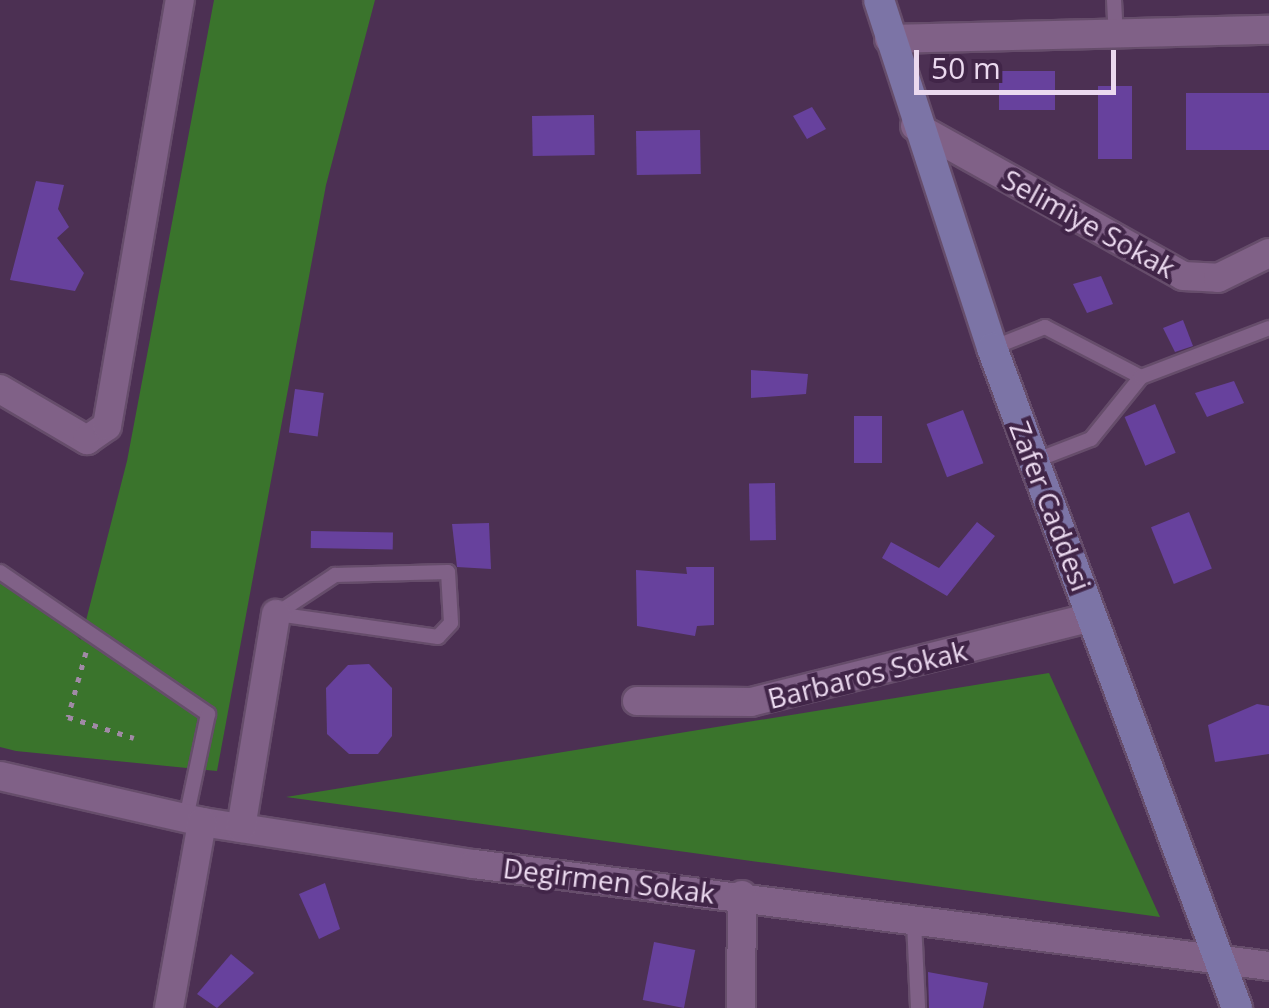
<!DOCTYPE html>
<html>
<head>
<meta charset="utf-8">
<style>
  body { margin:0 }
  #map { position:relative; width:1269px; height:1008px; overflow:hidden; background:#4c3053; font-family:"Open Sans",sans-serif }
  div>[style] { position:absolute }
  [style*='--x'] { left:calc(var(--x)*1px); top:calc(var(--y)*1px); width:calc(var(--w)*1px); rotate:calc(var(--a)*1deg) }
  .green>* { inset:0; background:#3a742c }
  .building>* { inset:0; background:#67419d; transform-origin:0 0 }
  .path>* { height:5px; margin-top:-2.5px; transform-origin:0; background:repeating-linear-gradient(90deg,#a18aa6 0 5px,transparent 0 13px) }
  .roads { filter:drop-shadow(2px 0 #664d6b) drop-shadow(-2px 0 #664d6b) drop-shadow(0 2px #664d6b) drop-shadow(0 -2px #664d6b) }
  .lane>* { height:14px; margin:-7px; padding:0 7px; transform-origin:7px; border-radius:7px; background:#806187 }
  .street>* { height:28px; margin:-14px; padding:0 14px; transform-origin:14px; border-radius:14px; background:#806187 }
  .secondary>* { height:30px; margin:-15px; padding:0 15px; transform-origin:15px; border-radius:15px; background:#7c74a6 }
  span { translate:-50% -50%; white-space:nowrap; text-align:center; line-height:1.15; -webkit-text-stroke:8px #412548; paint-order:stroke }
  .street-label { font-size:28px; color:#ebd9ef }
  .scale { position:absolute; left:914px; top:50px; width:202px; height:45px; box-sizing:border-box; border:5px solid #ebd9ef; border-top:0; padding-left:12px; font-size:30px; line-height:35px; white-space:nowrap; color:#ebd9ef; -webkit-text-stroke:8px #412548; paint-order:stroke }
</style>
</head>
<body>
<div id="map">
  <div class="green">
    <div style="clip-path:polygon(214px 0,375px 0,326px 185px,217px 771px,16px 751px,0 747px,0 565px,81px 640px,127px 461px)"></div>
    <div style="clip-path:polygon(1049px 673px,1160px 917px,286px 797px)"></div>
  </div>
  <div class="building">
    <div style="left:1055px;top:71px;width:39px;height:56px;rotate:90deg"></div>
    <div style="left:1098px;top:86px;width:34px;height:73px"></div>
    <div style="left:1269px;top:93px;width:57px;height:83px;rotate:90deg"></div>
    <div style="clip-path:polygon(812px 107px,826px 129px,807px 139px,793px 116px)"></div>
    <div style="left:594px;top:115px;width:40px;height:62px;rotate:89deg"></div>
    <div style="left:700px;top:130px;width:44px;height:64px;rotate:89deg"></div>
    <div style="clip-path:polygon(36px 181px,64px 185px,58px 209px,69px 227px,57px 238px,84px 273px,75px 291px,10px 280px)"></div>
    <div style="clip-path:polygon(1101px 276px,1113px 304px,1087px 313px,1073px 284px)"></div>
    <div style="clip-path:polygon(1183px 320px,1193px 346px,1175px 352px,1163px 328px)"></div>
    <div style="clip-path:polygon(751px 370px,808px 374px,806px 394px,751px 398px)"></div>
    <div style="clip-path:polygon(1234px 381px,1244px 403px,1207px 417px,1195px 393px)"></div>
    <div style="left:295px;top:389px;width:29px;height:44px;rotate:8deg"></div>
    <div style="left:1155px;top:404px;width:53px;height:33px;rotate:67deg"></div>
    <div style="left:963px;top:410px;width:57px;height:39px;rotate:69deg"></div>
    <div style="left:854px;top:416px;width:28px;height:47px"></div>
    <div style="left:775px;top:483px;width:57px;height:26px;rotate:89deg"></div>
    <div style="left:1189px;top:512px;width:61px;height:41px;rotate:68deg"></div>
    <div style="clip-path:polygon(977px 522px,995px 536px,947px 596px,882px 558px,891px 542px,939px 568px)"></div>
    <div style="clip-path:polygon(489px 523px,491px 569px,457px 567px,452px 524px)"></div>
    <div style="left:311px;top:531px;width:82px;height:17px;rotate:1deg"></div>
    <div style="clip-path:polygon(686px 567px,714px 567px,714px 625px,697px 626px,695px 636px,637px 626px,636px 570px,687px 574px)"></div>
    <div style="clip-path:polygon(369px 664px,392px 688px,392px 736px,378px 754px,349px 754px,327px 734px,326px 688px,348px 665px)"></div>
    <div style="clip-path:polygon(1257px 704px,1269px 706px,1269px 754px,1215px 762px,1208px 725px)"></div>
    <div style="clip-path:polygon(325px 883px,340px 929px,319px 939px,299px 894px)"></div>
    <div style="left:654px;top:942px;width:42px;height:59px;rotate:11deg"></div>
    <div style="clip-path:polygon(231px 954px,254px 973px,217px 1008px,197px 994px)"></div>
    <div style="clip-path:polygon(928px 972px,988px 983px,983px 1008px,929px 1008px)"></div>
  </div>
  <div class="path">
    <div style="--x:86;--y:652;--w:67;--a:105.5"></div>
    <div style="--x:68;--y:717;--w:69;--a:17.7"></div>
  </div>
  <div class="roads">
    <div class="lane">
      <div style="--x:1114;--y:0;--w:33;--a:87"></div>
      <div style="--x:992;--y:348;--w:57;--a:-21.6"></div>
      <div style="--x:1045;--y:327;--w:108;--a:27.5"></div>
      <div style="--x:1034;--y:461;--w:61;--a:-21.1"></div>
      <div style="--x:1091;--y:439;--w:80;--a:-51.1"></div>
      <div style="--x:1141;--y:377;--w:137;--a:-20.9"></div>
      <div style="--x:0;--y:572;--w:252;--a:34.3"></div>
      <div style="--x:208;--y:714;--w:106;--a:101.9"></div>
      <div style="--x:448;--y:572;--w:51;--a:86.6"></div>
      <div style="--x:451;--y:623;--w:19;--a:133"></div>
      <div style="--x:438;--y:637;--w:164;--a:-171.9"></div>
      <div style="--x:276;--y:614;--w:71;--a:-33.5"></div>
      <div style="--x:335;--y:575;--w:113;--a:-1.5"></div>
      <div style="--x:914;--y:922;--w:86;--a:87.3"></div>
    </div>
    <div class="street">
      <div style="--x:889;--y:39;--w:380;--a:-1.4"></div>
      <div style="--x:915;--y:126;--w:307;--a:29.2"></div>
      <div style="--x:1183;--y:276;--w:35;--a:3"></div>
      <div style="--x:1218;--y:278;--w:57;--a:-26.1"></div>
      <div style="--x:0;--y:389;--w:101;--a:30.4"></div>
      <div style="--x:87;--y:440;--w:24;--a:-35"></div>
      <div style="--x:107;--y:426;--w:432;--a:-80.3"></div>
      <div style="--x:637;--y:701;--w:114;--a:0.5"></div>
      <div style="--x:751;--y:702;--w:351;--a:-14"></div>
      <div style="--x:0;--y:776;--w:207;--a:12.8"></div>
      <div style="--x:202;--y:822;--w:275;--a:8.8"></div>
      <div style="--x:474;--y:864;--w:802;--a:7.31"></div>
      <div style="--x:241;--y:828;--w:217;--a:-80.7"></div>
      <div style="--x:169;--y:1008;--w:189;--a:-79.9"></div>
      <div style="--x:741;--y:1008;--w:113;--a:-89.5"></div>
    </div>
    <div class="secondary">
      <div style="--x:879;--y:0;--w:366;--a:72"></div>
      <div style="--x:992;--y:348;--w:704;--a:69.63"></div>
    </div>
  </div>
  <div class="street-label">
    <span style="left:1089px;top:223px;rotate:29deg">Selimiye Sokak</span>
    <span style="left:1051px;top:506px;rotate:69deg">Zafer Caddesi</span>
    <span style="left:867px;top:674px;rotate:-14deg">Barbaros Sokak</span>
    <span style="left:609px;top:880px;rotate:7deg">Degirmen Sokak</span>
  </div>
  <div class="scale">50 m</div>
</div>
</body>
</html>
